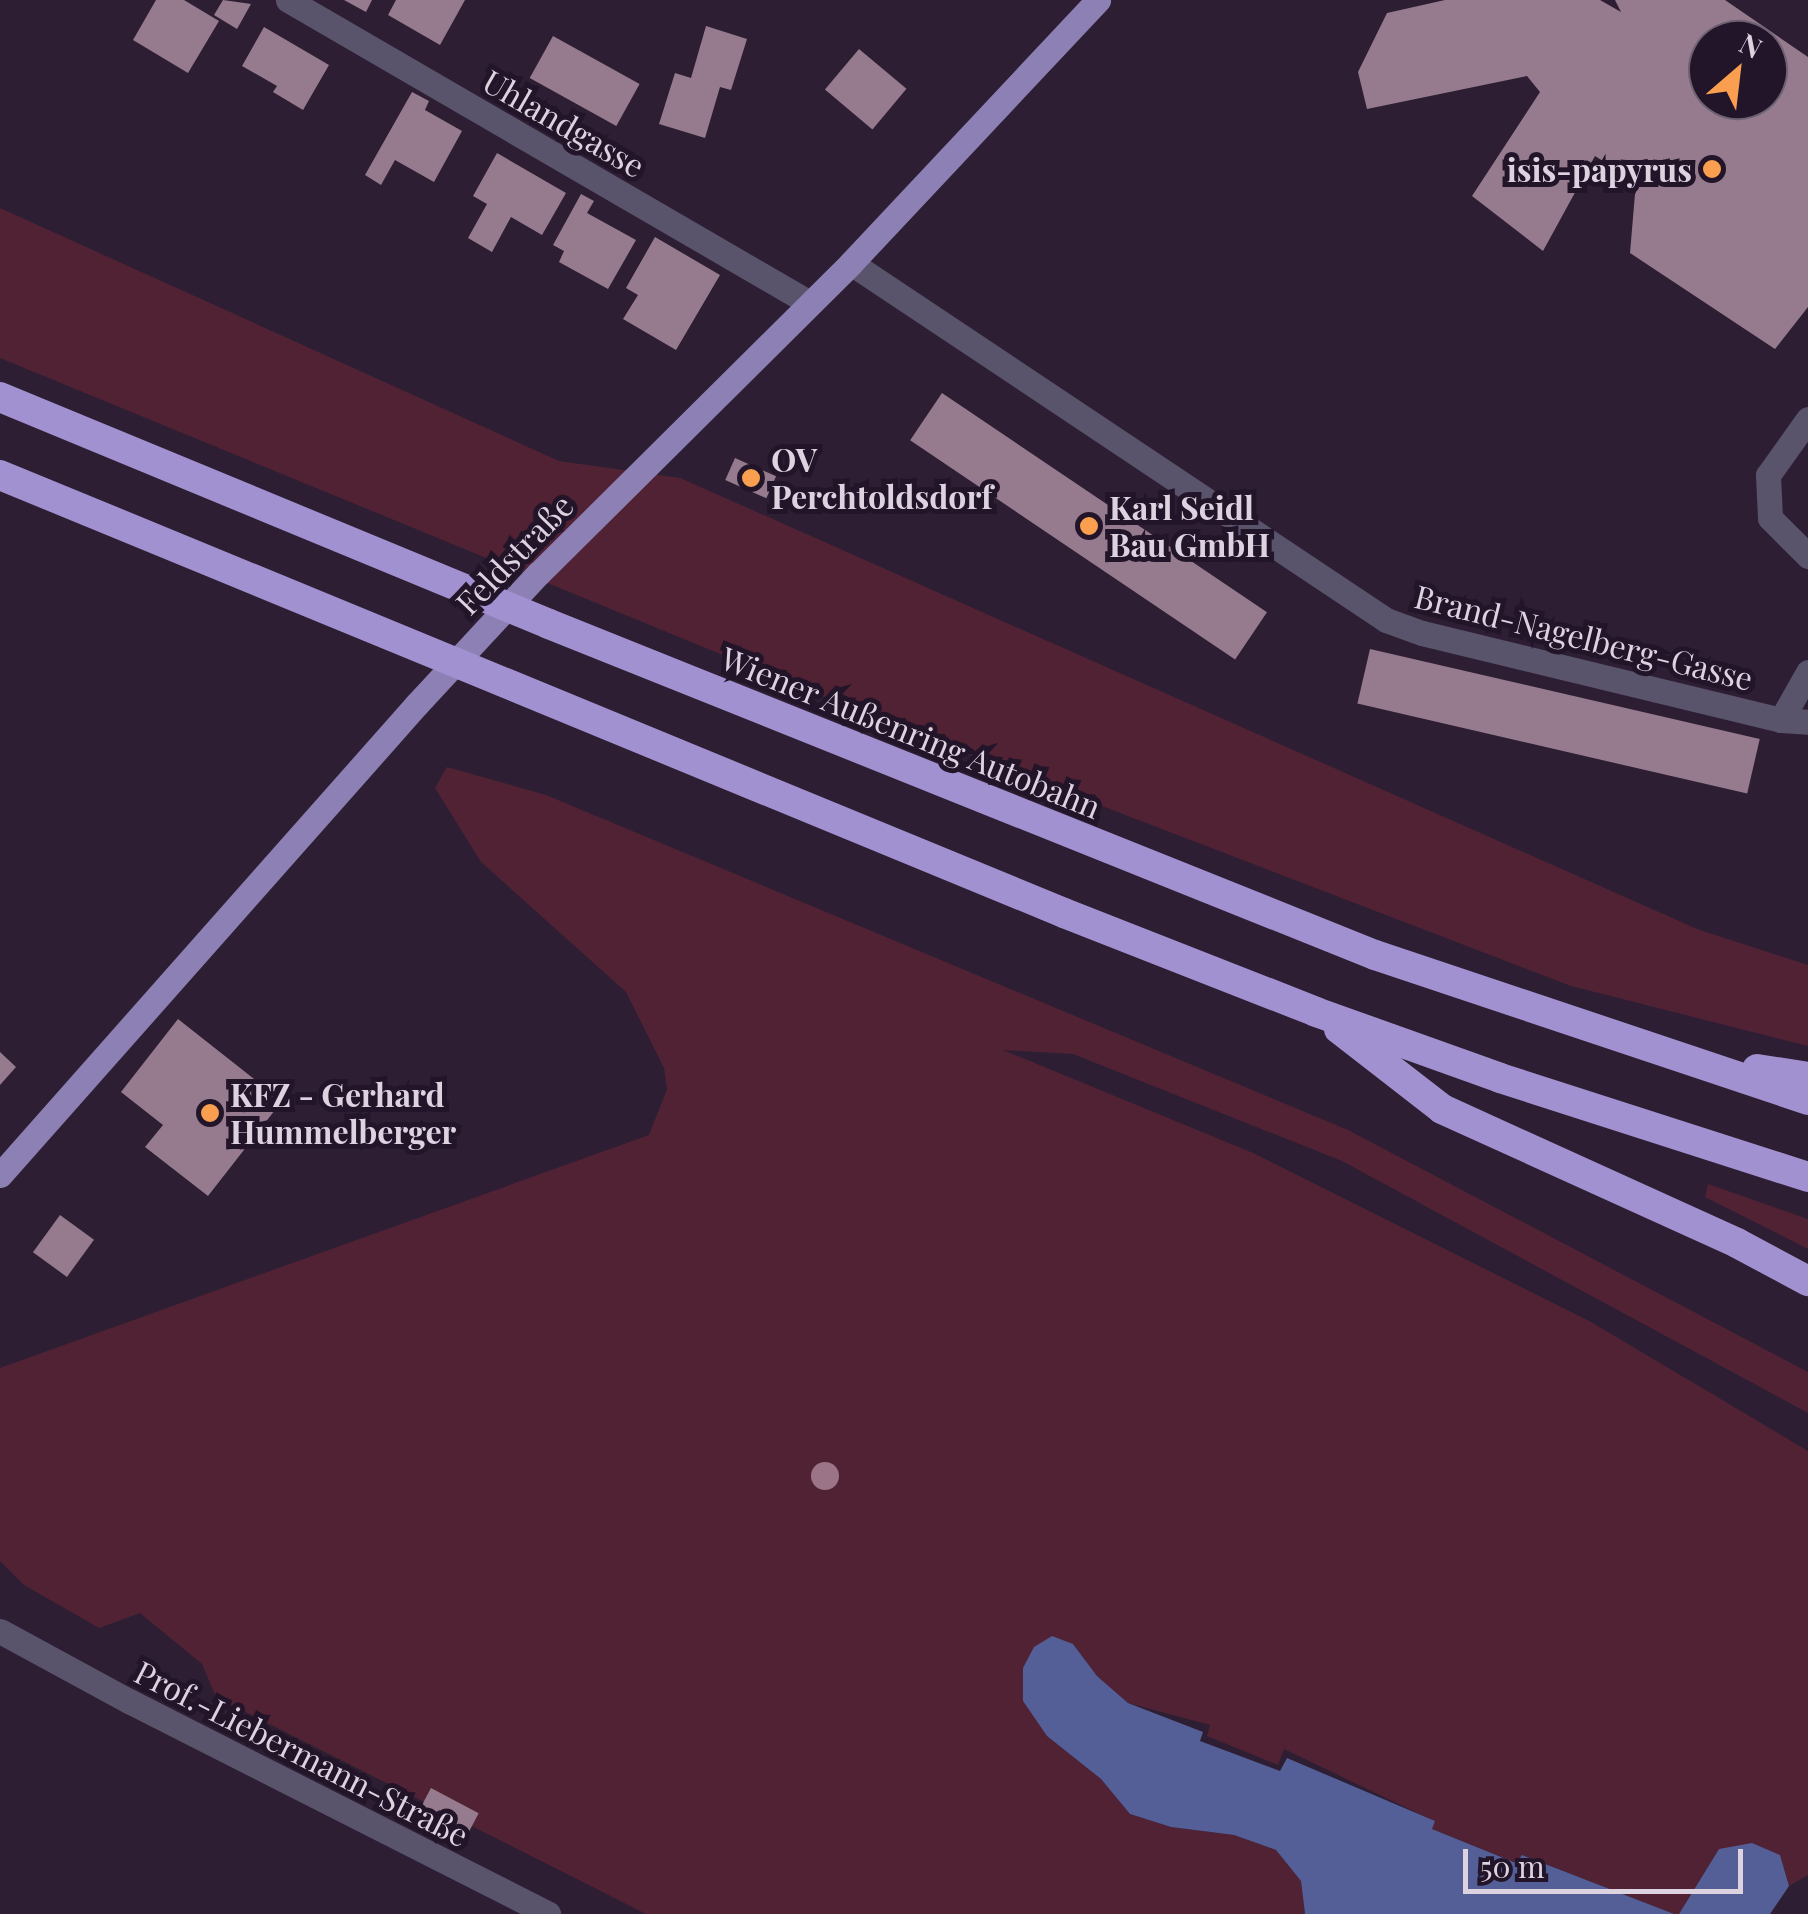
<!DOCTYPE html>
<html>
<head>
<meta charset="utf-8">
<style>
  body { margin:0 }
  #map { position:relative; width:1808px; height:1914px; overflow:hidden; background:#2d1e33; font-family:"Playfair Display",serif }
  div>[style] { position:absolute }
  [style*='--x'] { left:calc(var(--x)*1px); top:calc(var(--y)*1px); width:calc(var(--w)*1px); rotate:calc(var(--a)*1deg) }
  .green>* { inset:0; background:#512234 }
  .water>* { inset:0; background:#545e97 }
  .building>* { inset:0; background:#967b8e; transform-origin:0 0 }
  .minor>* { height:25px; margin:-12.5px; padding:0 12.5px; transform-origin:12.5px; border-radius:12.5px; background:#59536c }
  .major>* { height:25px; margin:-12.5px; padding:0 12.5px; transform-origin:12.5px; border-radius:12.5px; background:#8d80b4 }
  .highway>* { height:30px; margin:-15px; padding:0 15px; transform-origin:15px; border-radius:15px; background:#a291d0 }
  .trees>* { width:28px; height:28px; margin:-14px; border-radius:50%; background:#9c7488 }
  .dots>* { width:28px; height:28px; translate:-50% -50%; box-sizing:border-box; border:5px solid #231529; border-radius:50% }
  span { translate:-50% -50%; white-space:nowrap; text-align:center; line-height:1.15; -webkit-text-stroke:10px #231529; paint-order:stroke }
  .street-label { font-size:32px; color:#dcd2e0 }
  .poi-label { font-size:32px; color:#dcd2e0; font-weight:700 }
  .right { translate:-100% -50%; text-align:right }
  .left { translate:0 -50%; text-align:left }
  .north { position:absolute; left:1688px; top:20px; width:100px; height:100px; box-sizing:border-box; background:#231529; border:2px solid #6d6172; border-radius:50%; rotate:28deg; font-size:28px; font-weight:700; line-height:40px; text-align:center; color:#dcd2e0 }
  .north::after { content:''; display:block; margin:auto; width:35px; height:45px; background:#fa9f4f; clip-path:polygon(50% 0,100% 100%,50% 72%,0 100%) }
  .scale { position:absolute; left:1463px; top:1849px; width:280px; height:45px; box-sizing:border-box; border:5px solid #dcd2e0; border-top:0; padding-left:12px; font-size:30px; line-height:35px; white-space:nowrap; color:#dcd2e0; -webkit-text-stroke:8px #231529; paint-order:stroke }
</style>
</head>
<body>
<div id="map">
  <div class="green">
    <div style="clip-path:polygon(0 208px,559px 461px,680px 478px,1697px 929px,1808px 965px,1808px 1046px,1571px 986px,922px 737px,0 358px)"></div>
    <div style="clip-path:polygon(447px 767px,546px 795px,1348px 1130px,1808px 1372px,1808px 1413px,1342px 1161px,1073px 1054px,1003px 1050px,1253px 1153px,1591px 1322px,1808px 1451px,1808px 1875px,1789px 1886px,1780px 1855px,1719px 1849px,1679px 1914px,1674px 1914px,1523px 1855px,1517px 1863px,1432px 1829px,1434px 1821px,1284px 1749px,1278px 1765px,1207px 1736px,1210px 1725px,1128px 1703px,1097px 1676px,1073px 1644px,1047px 1736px,1101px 1779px,1130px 1814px,1171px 1827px,1234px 1835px,1276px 1850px,1301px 1881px,1305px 1914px,646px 1914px,216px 1697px,202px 1664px,140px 1613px,99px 1628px,24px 1585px,0 1561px,0 1368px,649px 1135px,667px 1089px,664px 1068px,626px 992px,481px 862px,435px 788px)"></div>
    <div style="clip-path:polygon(1708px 1184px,1808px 1219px,1808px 1249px,1705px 1197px)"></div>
  </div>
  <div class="water">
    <div style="clip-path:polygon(1052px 1636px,1073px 1644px,1097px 1676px,1128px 1703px,1203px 1732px,1200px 1741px,1280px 1771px,1287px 1758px,1435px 1821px,1432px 1829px,1516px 1863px,1522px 1855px,1674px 1914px,1305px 1914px,1301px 1881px,1276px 1850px,1234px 1835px,1171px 1827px,1130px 1814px,1101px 1779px,1047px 1736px,1023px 1701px,1023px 1668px,1034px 1647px)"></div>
    <div style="clip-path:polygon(1752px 1843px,1780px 1855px,1789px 1886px,1770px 1914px,1679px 1914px,1719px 1849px)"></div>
  </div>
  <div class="building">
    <div style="clip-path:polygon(156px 0,184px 0,219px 21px,188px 73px,133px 40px)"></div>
    <div style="clip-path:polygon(223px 0,251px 4px,237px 29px,214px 15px)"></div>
    <div style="clip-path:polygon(344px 0,372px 0,366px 12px)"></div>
    <div style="clip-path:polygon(396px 0,465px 0,440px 45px,388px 15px)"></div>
    <div style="clip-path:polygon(evenodd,1445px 0,1600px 0,1621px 12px,1615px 0,1725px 0,1808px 57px,1808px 307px,1775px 349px,1630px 253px,1636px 182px,1595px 156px,1543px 251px,1472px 196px,1540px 92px,1527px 76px,1367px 109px,1358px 72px,1387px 13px,1445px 0,1708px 40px,1768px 40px,1768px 100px,1708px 100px,1708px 40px)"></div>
    <div style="clip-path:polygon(706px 26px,747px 39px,731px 90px,720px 87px,705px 138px,659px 124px,675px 73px,691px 78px)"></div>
    <div style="clip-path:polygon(264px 27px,329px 65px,303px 110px,273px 92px,277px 86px,242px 66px)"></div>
    <div style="left:553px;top:36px;width:99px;height:48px;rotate:29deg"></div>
    <div style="left:859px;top:49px;width:62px;height:53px;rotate:40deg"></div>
    <div style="clip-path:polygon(412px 92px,429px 101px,425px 110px,462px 131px,434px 182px,395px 160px,381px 185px,365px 175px)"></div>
    <div style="clip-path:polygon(497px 153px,566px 193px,542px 235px,511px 217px,492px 252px,468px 238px,487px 204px,473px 196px)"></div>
    <div style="clip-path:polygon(581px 194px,594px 201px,587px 213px,636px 240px,608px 289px,559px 262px,564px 251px,553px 245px)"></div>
    <div style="clip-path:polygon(655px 237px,720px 275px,676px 350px,623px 319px,638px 295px,626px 288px)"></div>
    <div style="left:942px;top:393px;width:392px;height:57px;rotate:34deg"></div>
    <div style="left:735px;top:458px;width:45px;height:24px;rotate:24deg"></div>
    <div style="left:1370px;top:649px;width:400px;height:56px;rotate:13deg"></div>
    <div style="clip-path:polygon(178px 1019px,282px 1101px,208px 1196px,145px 1147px,163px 1125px,121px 1092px)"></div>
    <div style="clip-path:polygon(0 1052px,16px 1067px,0 1085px)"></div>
    <div style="left:60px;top:1215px;width:42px;height:46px;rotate:36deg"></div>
    <div style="left:431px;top:1788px;width:54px;height:25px;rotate:28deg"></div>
  </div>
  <div class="minor">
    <div style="--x:288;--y:0;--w:601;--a:30.15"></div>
    <div style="--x:851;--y:263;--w:643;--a:33.71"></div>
    <div style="--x:1386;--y:620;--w:38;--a:20"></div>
    <div style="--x:1422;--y:633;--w:369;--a:13.6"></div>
    <div style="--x:1781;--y:720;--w:27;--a:4"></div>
    <div style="--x:1808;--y:419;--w:69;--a:125.5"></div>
    <div style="--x:1768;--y:475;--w:43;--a:87.3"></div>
    <div style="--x:1770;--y:518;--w:54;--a:45"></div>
    <div style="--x:1781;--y:720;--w:55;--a:-60.6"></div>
    <div style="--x:0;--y:1631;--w:147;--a:28.5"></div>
    <div style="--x:129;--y:1701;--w:470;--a:26.9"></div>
  </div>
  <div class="major">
    <div style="--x:0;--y:1175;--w:629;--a:-48.48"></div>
    <div style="--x:417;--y:704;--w:178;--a:-47.1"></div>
    <div style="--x:538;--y:574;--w:441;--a:-44.8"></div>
    <div style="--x:851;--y:263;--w:361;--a:-46.8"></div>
  </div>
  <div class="highway">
    <div style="--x:0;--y:397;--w:594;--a:22.46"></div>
    <div style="--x:549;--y:624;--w:890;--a:21.84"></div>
    <div style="--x:1375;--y:955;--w:457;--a:18.5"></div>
    <div style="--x:0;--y:475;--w:1151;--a:22.37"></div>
    <div style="--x:1064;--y:913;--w:271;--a:21.4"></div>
    <div style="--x:1316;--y:1012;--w:195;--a:19.7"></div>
    <div style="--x:1500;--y:1078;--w:324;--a:17.8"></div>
    <div style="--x:1339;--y:1029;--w:130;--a:37.8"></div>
    <div style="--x:1442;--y:1109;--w:324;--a:24.4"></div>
    <div style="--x:1737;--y:1243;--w:81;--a:28.2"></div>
    <div style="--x:1757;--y:1069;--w:52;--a:8.9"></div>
  </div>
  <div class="trees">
    <div style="left:825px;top:1476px"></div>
  </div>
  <div class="dots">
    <div style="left:1712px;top:169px;background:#fa9f4f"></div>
    <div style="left:751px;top:478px;background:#fa9f4f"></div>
    <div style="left:1089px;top:526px;background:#fa9f4f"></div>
    <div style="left:210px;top:1113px;background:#fa9f4f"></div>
  </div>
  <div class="street-label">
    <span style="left:564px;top:123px;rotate:30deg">Uhlandgasse</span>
    <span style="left:514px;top:554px;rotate:-46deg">Feldstraße</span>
    <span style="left:1584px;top:637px;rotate:14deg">Brand-Nagelberg-Gasse</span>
    <span style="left:911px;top:732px;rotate:22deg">Wiener Außenring Autobahn</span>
    <span style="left:302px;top:1753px;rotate:27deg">Prof.-Liebermann-Straße</span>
  </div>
  <div class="poi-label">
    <span class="right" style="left:1692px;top:169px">isis-papyrus</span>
    <span class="left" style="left:771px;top:478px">OV<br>Perchtoldsdorf</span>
    <span class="left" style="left:1109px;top:526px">Karl Seidl<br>Bau GmbH</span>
    <span class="left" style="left:230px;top:1113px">KFZ - Gerhard<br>Hummelberger</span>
  </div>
  <div class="north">N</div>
  <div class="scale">50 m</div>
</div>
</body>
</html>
